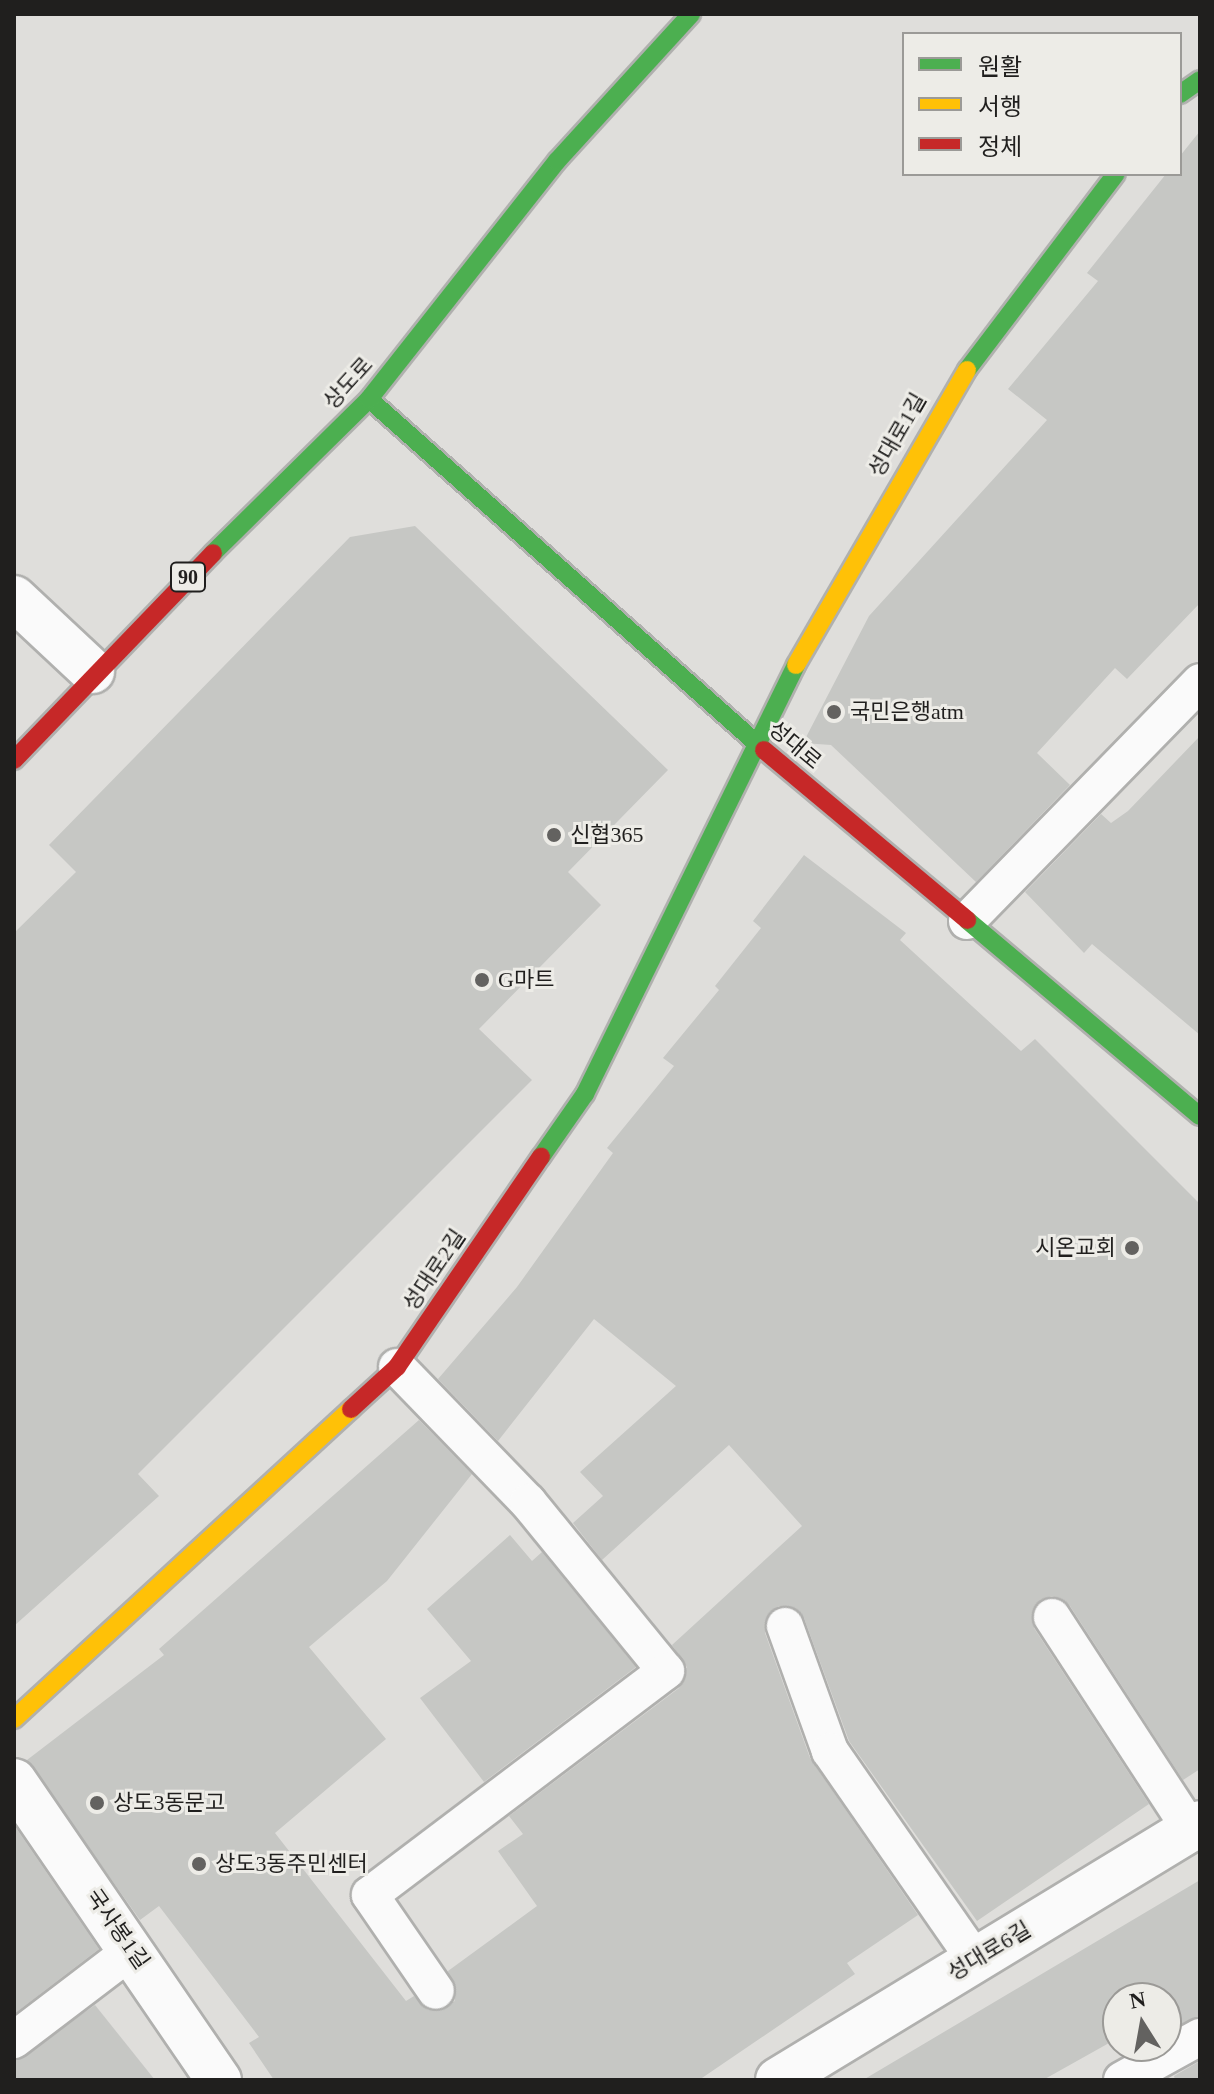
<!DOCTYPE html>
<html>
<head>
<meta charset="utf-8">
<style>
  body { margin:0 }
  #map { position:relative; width:1214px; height:2094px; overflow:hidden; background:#dfdedb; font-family:"Times New Roman","Noto Sans KR",serif }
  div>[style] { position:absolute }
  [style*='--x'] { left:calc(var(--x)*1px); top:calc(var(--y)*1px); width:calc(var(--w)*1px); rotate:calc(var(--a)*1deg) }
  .building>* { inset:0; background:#c6c7c4 }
  .roads { filter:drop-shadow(2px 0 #b0b0ae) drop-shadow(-2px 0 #b0b0ae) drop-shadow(0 2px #b0b0ae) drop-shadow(0 -2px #b0b0ae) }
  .lane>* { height:36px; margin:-18px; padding:0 18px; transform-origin:18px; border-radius:18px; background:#fafafa }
  .street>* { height:44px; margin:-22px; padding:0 22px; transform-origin:22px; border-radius:22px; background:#fafafa }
  .fast>* { height:18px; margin:-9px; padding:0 9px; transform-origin:9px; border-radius:9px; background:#4caf50 }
  .slow>* { height:18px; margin:-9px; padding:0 9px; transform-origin:9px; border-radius:9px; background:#ffc107 }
  .jam>* { height:18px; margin:-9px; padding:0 9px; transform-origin:9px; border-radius:9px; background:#c62828 }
  .dots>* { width:22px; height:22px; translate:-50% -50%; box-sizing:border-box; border:4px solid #edece7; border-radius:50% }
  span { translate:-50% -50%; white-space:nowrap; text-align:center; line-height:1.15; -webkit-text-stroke:6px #edece7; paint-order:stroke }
  .shield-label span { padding:2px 6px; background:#edece7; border:2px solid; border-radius:6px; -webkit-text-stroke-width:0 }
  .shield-label { font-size:20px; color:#201f1e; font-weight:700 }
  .street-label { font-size:22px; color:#201f1e }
  .poi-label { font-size:22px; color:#201f1e }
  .left { translate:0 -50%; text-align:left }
  .right { translate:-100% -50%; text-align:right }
  .frame { position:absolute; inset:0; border:16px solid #201f1e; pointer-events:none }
  .legend { position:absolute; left:902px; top:32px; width:280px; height:144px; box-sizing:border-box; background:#edece7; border:2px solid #9b9a97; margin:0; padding:10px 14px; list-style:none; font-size:24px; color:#201f1e }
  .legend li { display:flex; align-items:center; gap:16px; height:40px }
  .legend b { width:40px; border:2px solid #9b9a97 }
  .north { position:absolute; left:1102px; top:1982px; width:80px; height:80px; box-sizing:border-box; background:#edece7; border:2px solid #9b9a97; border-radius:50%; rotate:349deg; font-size:22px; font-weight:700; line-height:32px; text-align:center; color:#201f1e }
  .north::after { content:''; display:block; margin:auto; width:28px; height:36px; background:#636260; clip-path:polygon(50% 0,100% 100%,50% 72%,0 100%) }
</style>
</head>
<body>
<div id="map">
  <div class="building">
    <div style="clip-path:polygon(1200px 131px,1200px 603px,1127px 679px,1115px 668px,1037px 753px,1070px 785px,976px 882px,831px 745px,803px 743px,869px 616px,1047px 420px,1008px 389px,1098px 281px,1087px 273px,1166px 174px,1180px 174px,1180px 156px)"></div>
    <div style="clip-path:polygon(415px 526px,668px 770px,568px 872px,601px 905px,479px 1029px,532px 1080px,138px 1474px,159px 1496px,14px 1626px,14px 933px,76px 872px,49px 845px,350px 537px)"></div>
    <div style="clip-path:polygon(1200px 736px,1200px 1035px,1092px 944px,1084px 953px,1025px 892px,1101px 814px,1111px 823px,1128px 811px)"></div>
    <div style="clip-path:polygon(804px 855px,906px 933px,900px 940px,1021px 1051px,1035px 1039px,1200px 1204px,1200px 1769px,1183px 1780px,1070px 1606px,1052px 1596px,1040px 1600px,1034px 1628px,1149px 1804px,977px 1921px,849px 1741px,804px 1618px,779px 1606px,769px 1613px,765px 1633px,810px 1758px,918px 1915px,847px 1963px,855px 1974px,699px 2080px,274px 2080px,249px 2043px,259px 2037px,159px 1906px,140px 1920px,27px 1760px,164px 1655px,159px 1649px,419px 1420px,472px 1474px,387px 1581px,309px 1647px,386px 1739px,275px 1833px,406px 2001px,414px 1996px,428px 2010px,455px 2001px,448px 1971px,537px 1906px,498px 1851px,523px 1834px,509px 1816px,679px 1688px,687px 1667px,672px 1645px,802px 1526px,729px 1445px,602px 1560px,573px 1523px,603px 1496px,580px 1472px,676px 1386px,594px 1319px,498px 1441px,438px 1379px,517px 1287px,613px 1153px,607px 1148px,674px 1066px,663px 1058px,719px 990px,715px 986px,761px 928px,753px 921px)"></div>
    <div style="clip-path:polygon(510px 1535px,532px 1561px,542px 1552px,636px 1667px,484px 1782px,420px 1698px,471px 1661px,427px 1609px)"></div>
    <div style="clip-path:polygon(14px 1825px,99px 1949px,14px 2014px)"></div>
    <div style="clip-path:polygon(1200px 1880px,1200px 2016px,1166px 2032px,1166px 1998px,1118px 1998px,1118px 2038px,1043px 2080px,863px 2080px)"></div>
    <div style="clip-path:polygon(95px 2005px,155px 2080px,14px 2080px,14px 2061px)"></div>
    <div style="clip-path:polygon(1200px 2061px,1200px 2080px,1175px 2080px,1174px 2076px)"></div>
  </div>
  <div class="roads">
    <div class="lane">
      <div style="--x:967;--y:921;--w:334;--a:-45.7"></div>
      <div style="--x:397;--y:1367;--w:188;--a:45.9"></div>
      <div style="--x:528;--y:1502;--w:218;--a:50.8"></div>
      <div style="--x:666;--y:1671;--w:371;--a:142.9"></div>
      <div style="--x:370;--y:1895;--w:116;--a:55.5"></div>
      <div style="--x:1052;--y:1617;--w:253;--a:56.9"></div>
      <div style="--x:785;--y:1626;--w:133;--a:70.2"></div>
      <div style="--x:830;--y:1751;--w:254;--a:55.2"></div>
      <div style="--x:14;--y:2040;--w:148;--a:-37.3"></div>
      <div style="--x:1122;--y:2080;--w:89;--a:-28.9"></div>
    </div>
    <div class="street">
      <div style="--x:14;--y:598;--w:107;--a:43.1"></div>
      <div style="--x:14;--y:1781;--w:363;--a:55.6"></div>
      <div style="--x:778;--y:2080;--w:494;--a:-31.3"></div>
    </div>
    <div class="fast">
      <div style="--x:1180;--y:94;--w:24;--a:-35"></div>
      <div style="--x:967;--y:370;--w:246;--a:-52.8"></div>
      <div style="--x:369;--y:399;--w:528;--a:41.62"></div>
      <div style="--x:213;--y:553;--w:219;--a:-44.6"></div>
      <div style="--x:369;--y:399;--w:303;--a:-51.7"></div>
      <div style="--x:557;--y:161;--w:199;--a:-47.6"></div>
      <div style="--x:967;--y:920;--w:304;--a:40.1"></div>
      <div style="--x:541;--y:1157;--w:77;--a:-55.1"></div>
      <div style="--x:585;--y:1094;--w:478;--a:-63.8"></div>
    </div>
    <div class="slow">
      <div style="--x:796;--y:665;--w:341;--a:-59.9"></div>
      <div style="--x:14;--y:1719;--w:458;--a:-42.6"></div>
    </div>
    <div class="jam">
      <div style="--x:764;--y:750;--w:265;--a:39.9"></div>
      <div style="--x:14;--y:760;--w:287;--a:-46.1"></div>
      <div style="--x:351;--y:1409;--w:62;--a:-42.4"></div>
      <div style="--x:397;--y:1367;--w:255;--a:-55.6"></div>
    </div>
  </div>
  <div class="dots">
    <div style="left:834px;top:712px;background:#636260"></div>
    <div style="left:554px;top:835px;background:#636260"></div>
    <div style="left:482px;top:980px;background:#636260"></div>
    <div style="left:1132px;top:1248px;background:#636260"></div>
    <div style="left:97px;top:1803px;background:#636260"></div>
    <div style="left:199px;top:1864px;background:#636260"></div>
  </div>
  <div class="shield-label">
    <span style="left:188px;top:577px">90</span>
  </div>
  <div class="street-label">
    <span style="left:348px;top:383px;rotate:-48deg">상도로</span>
    <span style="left:897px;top:435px;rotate:-60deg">성대로1길</span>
    <span style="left:795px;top:745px;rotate:40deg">성대로</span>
    <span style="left:434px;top:1270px;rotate:-56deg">성대로2길</span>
    <span style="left:118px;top:1929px;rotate:55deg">국사봉1길</span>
    <span style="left:989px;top:1951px;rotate:-31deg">성대로6길</span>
  </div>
  <div class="poi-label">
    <span class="left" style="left:850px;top:712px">국민은행atm</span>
    <span class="left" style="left:570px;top:835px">신협365</span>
    <span class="left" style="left:498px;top:980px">G마트</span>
    <span class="right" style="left:1116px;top:1248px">시온교회</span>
    <span class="left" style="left:113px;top:1803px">상도3동문고</span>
    <span class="left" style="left:215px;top:1864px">상도3동주민센터</span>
  </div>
  <div class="frame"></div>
  <ul class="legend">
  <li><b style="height:10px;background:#4caf50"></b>원활</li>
  <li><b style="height:10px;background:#ffc107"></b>서행</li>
  <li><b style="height:10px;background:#c62828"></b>정체</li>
  </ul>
  <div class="north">N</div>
</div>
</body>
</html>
